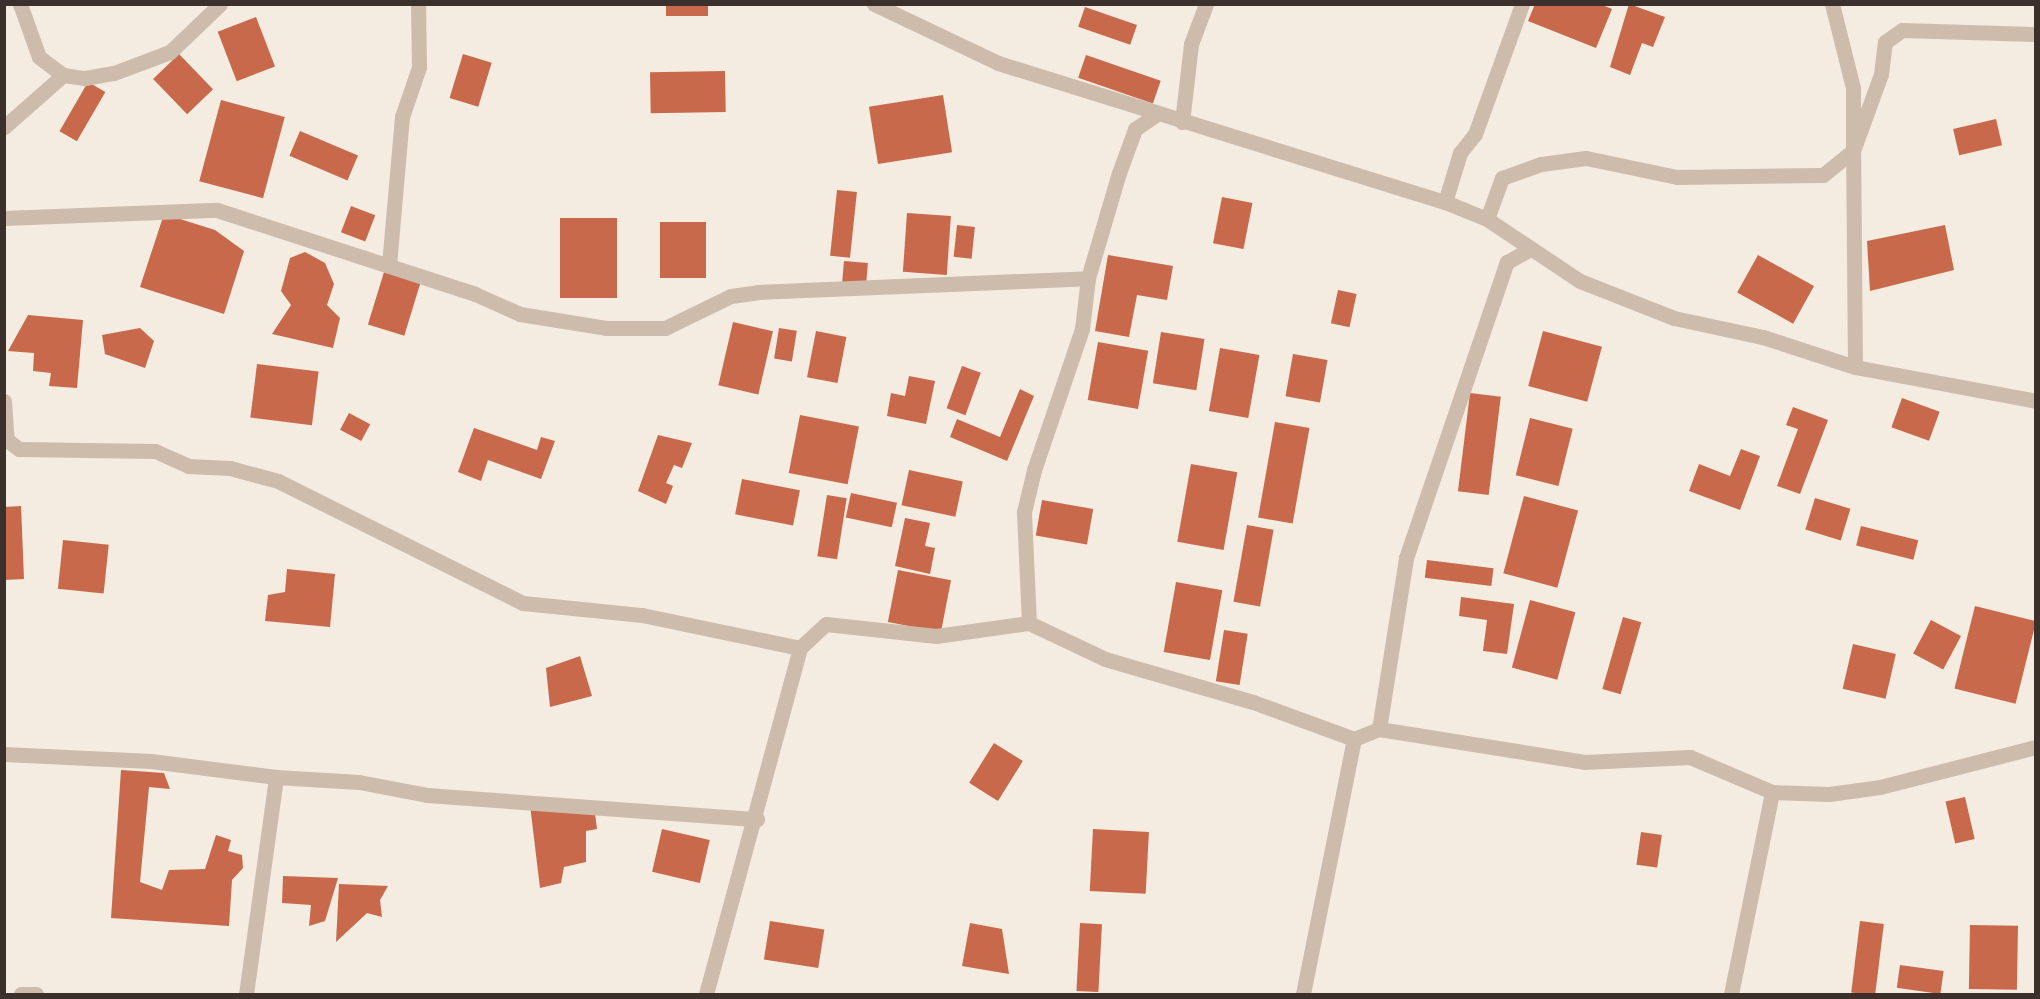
<!DOCTYPE html>
<html>
<head>
<meta charset="utf-8">
<style>
  body { margin:0 }
  #map { position:relative; width:2040px; height:999px; overflow:hidden; background:#f4ebe1; font-family:"Exo 2",sans-serif }
  div>[style] { position:absolute }
  [style*='--x'] { left:calc(var(--x)*1px); top:calc(var(--y)*1px); width:calc(var(--w)*1px); rotate:calc(var(--a)*1deg) }
  .building>* { inset:0; background:#c8694b; transform-origin:0 0 }
  .minor>* { height:15px; margin:-7.5px; padding:0 7.5px; transform-origin:7.5px; border-radius:7.5px; background:#cdbbac }
  span { translate:-50% -50%; white-space:nowrap; text-align:center; line-height:1.15; -webkit-text-stroke:5px #fbf5ee; paint-order:stroke }
  .frame { position:absolute; inset:0; border:6px solid #3b302b; pointer-events:none }
</style>
</head>
<body>
<div id="map">
  <div class="building">
    <div style="left:666px;top:4px;width:42px;height:12px"></div>
    <div style="clip-path:polygon(1535px 4px,1600px 4px,1612px 9px,1596px 48px,1528px 21px)"></div>
    <div style="clip-path:polygon(1629px 4px,1665px 17px,1653px 47px,1642px 43px,1630px 75px,1610px 67px)"></div>
    <div style="left:1085px;top:7px;width:55px;height:21px;rotate:19deg"></div>
    <div style="left:256px;top:17px;width:53px;height:41px;rotate:69deg"></div>
    <div style="left:179px;top:54px;width:49px;height:36px;rotate:46deg"></div>
    <div style="left:463px;top:54px;width:30px;height:46px;rotate:17deg"></div>
    <div style="left:1086px;top:55px;width:79px;height:24px;rotate:19deg"></div>
    <div style="left:725px;top:71px;width:41px;height:75px;rotate:89deg"></div>
    <div style="left:88px;top:82px;width:20px;height:57px;rotate:30deg"></div>
    <div style="left:943px;top:95px;width:58px;height:75px;rotate:81deg"></div>
    <div style="left:221px;top:100px;width:66px;height:84px;rotate:15deg"></div>
    <div style="left:1996px;top:119px;width:27px;height:44px;rotate:77deg"></div>
    <div style="left:300px;top:131px;width:63px;height:27px;rotate:23deg"></div>
    <div style="left:837px;top:190px;width:20px;height:66px;rotate:6deg"></div>
    <div style="left:1222px;top:197px;width:31px;height:47px;rotate:11deg"></div>
    <div style="left:351px;top:206px;width:26px;height:28px;rotate:21deg"></div>
    <div style="left:907px;top:213px;width:44px;height:59px;rotate:4deg"></div>
    <div style="clip-path:polygon(164px 214px,215px 230px,244px 251px,224px 314px,140px 287px)"></div>
    <div style="left:617px;top:218px;width:80px;height:57px;rotate:90deg"></div>
    <div style="left:706px;top:222px;width:56px;height:46px;rotate:90deg"></div>
    <div style="left:957px;top:225px;width:18px;height:32px;rotate:6deg"></div>
    <div style="clip-path:polygon(1945px 225px,1954px 270px,1870px 291px,1867px 241px)"></div>
    <div style="clip-path:polygon(305px 252px,325px 263px,334px 284px,327px 305px,340px 318px,333px 348px,272px 334px,291px 305px,281px 291px,290px 258px)"></div>
    <div style="clip-path:polygon(1108px 255px,1173px 266px,1167px 300px,1137px 295px,1129px 337px,1095px 331px)"></div>
    <div style="left:1758px;top:255px;width:64px;height:43px;rotate:29deg"></div>
    <div style="left:844px;top:261px;width:24px;height:31px;rotate:5deg"></div>
    <div style="left:384px;top:272px;width:38px;height:55px;rotate:17deg"></div>
    <div style="left:1338px;top:290px;width:19px;height:34px;rotate:12deg"></div>
    <div style="clip-path:polygon(28px 315px,83px 320px,77px 388px,49px 386px,51px 373px,33px 371px,34px 353px,8px 351px)"></div>
    <div style="left:733px;top:322px;width:41px;height:65px;rotate:13deg"></div>
    <div style="clip-path:polygon(140px 328px,154px 341px,145px 368px,105px 354px,102px 335px)"></div>
    <div style="left:779px;top:328px;width:18px;height:31px;rotate:9deg"></div>
    <div style="left:816px;top:331px;width:31px;height:47px;rotate:11deg"></div>
    <div style="left:1543px;top:331px;width:61px;height:57px;rotate:15deg"></div>
    <div style="left:1161px;top:332px;width:44px;height:52px;rotate:9deg"></div>
    <div style="left:1098px;top:342px;width:51px;height:59px;rotate:10deg"></div>
    <div style="left:1220px;top:348px;width:40px;height:64px;rotate:10deg"></div>
    <div style="left:1293px;top:354px;width:35px;height:43px;rotate:10deg"></div>
    <div style="left:257px;top:364px;width:62px;height:54px;rotate:7deg"></div>
    <div style="left:962px;top:366px;width:20px;height:45px;rotate:20deg"></div>
    <div style="clip-path:polygon(909px 376px,935px 381px,926px 424px,887px 416px,891px 393px,905px 396px)"></div>
    <div style="clip-path:polygon(1020px 389px,1034px 396px,1007px 461px,950px 437px,957px 419px,1000px 437px)"></div>
    <div style="left:1470px;top:393px;width:31px;height:99px;rotate:7deg"></div>
    <div style="left:1902px;top:398px;width:40px;height:31px;rotate:20deg"></div>
    <div style="clip-path:polygon(1793px 407px,1828px 420px,1800px 494px,1777px 486px,1798px 429px,1786px 425px)"></div>
    <div style="left:349px;top:413px;width:24px;height:19px;rotate:28deg"></div>
    <div style="left:800px;top:415px;width:60px;height:59px;rotate:11deg"></div>
    <div style="left:1530px;top:418px;width:44px;height:59px;rotate:14deg"></div>
    <div style="left:1275px;top:422px;width:35px;height:97px;rotate:10deg"></div>
    <div style="clip-path:polygon(474px 428px,537px 450px,541px 437px,555px 441px,541px 479px,488px 460px,481px 481px,458px 472px)"></div>
    <div style="clip-path:polygon(658px 435px,692px 443px,682px 468px,674px 465px,666px 483px,673px 486px,666px 504px,638px 491px)"></div>
    <div style="clip-path:polygon(1741px 449px,1760px 456px,1740px 510px,1689px 491px,1699px 464px,1730px 476px)"></div>
    <div style="left:1191px;top:464px;width:47px;height:79px;rotate:10deg"></div>
    <div style="left:909px;top:470px;width:55px;height:36px;rotate:12deg"></div>
    <div style="left:742px;top:479px;width:59px;height:36px;rotate:11deg"></div>
    <div style="left:851px;top:493px;width:47px;height:25px;rotate:12deg"></div>
    <div style="left:827px;top:495px;width:20px;height:62px;rotate:9deg"></div>
    <div style="left:1524px;top:496px;width:56px;height:80px;rotate:15deg"></div>
    <div style="left:1815px;top:498px;width:37px;height:33px;rotate:17deg"></div>
    <div style="left:1042px;top:500px;width:52px;height:36px;rotate:10deg"></div>
    <div style="clip-path:polygon(21px 506px,24px 579px,4px 580px,4px 507px)"></div>
    <div style="clip-path:polygon(905px 518px,930px 523px,925px 546px,935px 548px,930px 574px,895px 566px)"></div>
    <div style="left:1247px;top:525px;width:27px;height:78px;rotate:10deg"></div>
    <div style="left:1861px;top:526px;width:59px;height:20px;rotate:14deg"></div>
    <div style="left:63px;top:540px;width:46px;height:49px;rotate:6deg"></div>
    <div style="left:1427px;top:560px;width:67px;height:18px;rotate:7deg"></div>
    <div style="clip-path:polygon(287px 569px,335px 574px,330px 627px,265px 621px,268px 595px,285px 592px)"></div>
    <div style="left:898px;top:570px;width:54px;height:53px;rotate:11deg"></div>
    <div style="left:1176px;top:582px;width:47px;height:71px;rotate:10deg"></div>
    <div style="clip-path:polygon(1461px 597px,1514px 604px,1507px 654px,1483px 651px,1487px 620px,1459px 616px)"></div>
    <div style="left:1530px;top:600px;width:47px;height:70px;rotate:15deg"></div>
    <div style="left:1975px;top:606px;width:63px;height:85px;rotate:14deg"></div>
    <div style="left:1623px;top:617px;width:19px;height:75px;rotate:16deg"></div>
    <div style="left:1931px;top:620px;width:34px;height:38px;rotate:28deg"></div>
    <div style="left:1224px;top:630px;width:24px;height:52px;rotate:9deg"></div>
    <div style="left:1853px;top:644px;width:44px;height:46px;rotate:13deg"></div>
    <div style="clip-path:polygon(580px 656px,592px 696px,550px 707px,546px 668px)"></div>
    <div style="left:994px;top:743px;width:34px;height:47px;rotate:32deg"></div>
    <div style="clip-path:polygon(121px 770px,164px 773px,170px 789px,149px 787px,140px 882px,162px 890px,169px 870px,205px 869px,216px 835px,231px 840px,228px 851px,242px 855px,243px 868px,232px 880px,229px 926px,111px 918px)"></div>
    <div style="left:1965px;top:797px;width:43px;height:20px;rotate:77deg"></div>
    <div style="clip-path:polygon(530px 805px,594px 806px,597px 829px,586px 831px,586px 862px,564px 867px,561px 883px,540px 888px)"></div>
    <div style="left:662px;top:829px;width:49px;height:44px;rotate:13deg"></div>
    <div style="left:1093px;top:829px;width:56px;height:62px;rotate:3deg"></div>
    <div style="left:1641px;top:832px;width:21px;height:33px;rotate:8deg"></div>
    <div style="clip-path:polygon(283px 876px,338px 878px,325px 921px,309px 926px,311px 905px,282px 903px)"></div>
    <div style="clip-path:polygon(339px 884px,388px 886px,380px 900px,382px 917px,367px 913px,336px 942px)"></div>
    <div style="left:770px;top:921px;width:55px;height:39px;rotate:9deg"></div>
    <div style="left:1860px;top:921px;width:24px;height:72px;rotate:7deg"></div>
    <div style="clip-path:polygon(970px 923px,1002px 929px,1009px 974px,962px 966px)"></div>
    <div style="left:1080px;top:923px;width:22px;height:68px;rotate:3deg"></div>
    <div style="left:1970px;top:925px;width:48px;height:64px;rotate:1deg"></div>
    <div style="left:1900px;top:965px;width:44px;height:23px;rotate:8deg"></div>
  </div>
  <div class="minor">
    <div style="--x:20;--y:4;--w:56;--a:70.3"></div>
    <div style="--x:39;--y:57;--w:30;--a:37"></div>
    <div style="--x:874;--y:4;--w:137;--a:25.4"></div>
    <div style="--x:998;--y:63;--w:468;--a:17.3"></div>
    <div style="--x:1445;--y:202;--w:45;--a:22"></div>
    <div style="--x:1487;--y:219;--w:112;--a:33.7"></div>
    <div style="--x:1580;--y:281;--w:101;--a:21.5"></div>
    <div style="--x:1674;--y:318;--w:91;--a:12.1"></div>
    <div style="--x:1763;--y:337;--w:97;--a:18.1"></div>
    <div style="--x:1855;--y:367;--w:184;--a:10.6"></div>
    <div style="--x:1182;--y:122;--w:79;--a:-83.4"></div>
    <div style="--x:1191;--y:44;--w:43;--a:-69.4"></div>
    <div style="--x:4;--y:127;--w:79;--a:-41.4"></div>
    <div style="--x:63;--y:75;--w:22;--a:8"></div>
    <div style="--x:85;--y:78;--w:29;--a:-10"></div>
    <div style="--x:114;--y:73;--w:60;--a:-20.6"></div>
    <div style="--x:170;--y:52;--w:69;--a:-43.8"></div>
    <div style="--x:1445;--y:202;--w:51;--a:-73"></div>
    <div style="--x:1460;--y:153;--w:24;--a:-52"></div>
    <div style="--x:1475;--y:134;--w:138;--a:-70.1"></div>
    <div style="--x:4;--y:218;--w:213;--a:-2.2"></div>
    <div style="--x:217;--y:210;--w:271;--a:18"></div>
    <div style="--x:475;--y:294;--w:49;--a:24"></div>
    <div style="--x:520;--y:314;--w:87;--a:9.2"></div>
    <div style="--x:606;--y:328;--w:59;--a:0"></div>
    <div style="--x:665;--y:328;--w:73;--a:-25.9"></div>
    <div style="--x:731;--y:296;--w:27;--a:-8"></div>
    <div style="--x:758;--y:292;--w:330;--a:-2.4"></div>
    <div style="--x:1487;--y:219;--w:44;--a:-69.9"></div>
    <div style="--x:1502;--y:178;--w:41;--a:-19.7"></div>
    <div style="--x:1541;--y:164;--w:45;--a:-7.6"></div>
    <div style="--x:1586;--y:158;--w:93;--a:11.8"></div>
    <div style="--x:1677;--y:177;--w:146;--a:-0.8"></div>
    <div style="--x:1823;--y:175;--w:38;--a:-39"></div>
    <div style="--x:1853;--y:151;--w:63;--a:-90"></div>
    <div style="--x:1853;--y:88;--w:87;--a:-104"></div>
    <div style="--x:389;--y:265;--w:149;--a:-85"></div>
    <div style="--x:402;--y:117;--w:53;--a:-71.2"></div>
    <div style="--x:419;--y:67;--w:63;--a:-90.9"></div>
    <div style="--x:1855;--y:367;--w:216;--a:-90.5"></div>
    <div style="--x:1853;--y:151;--w:82;--a:-70"></div>
    <div style="--x:1881;--y:74;--w:32;--a:-83"></div>
    <div style="--x:1885;--y:42;--w:21;--a:-35"></div>
    <div style="--x:1902;--y:30;--w:134;--a:1.7"></div>
    <div style="--x:4;--y:401;--w:39;--a:86"></div>
    <div style="--x:7;--y:440;--w:15;--a:37"></div>
    <div style="--x:19;--y:449;--w:136;--a:0.8"></div>
    <div style="--x:155;--y:451;--w:36;--a:24"></div>
    <div style="--x:188;--y:466;--w:42;--a:2.7"></div>
    <div style="--x:230;--y:468;--w:50;--a:15.2"></div>
    <div style="--x:278;--y:481;--w:274;--a:26.5"></div>
    <div style="--x:523;--y:603;--w:120;--a:5.8"></div>
    <div style="--x:642;--y:615;--w:161;--a:11.8"></div>
    <div style="--x:800;--y:648;--w:35;--a:-43"></div>
    <div style="--x:826;--y:624;--w:111;--a:6.2"></div>
    <div style="--x:936;--y:636;--w:94;--a:-8"></div>
    <div style="--x:1029;--y:623;--w:84;--a:25.3"></div>
    <div style="--x:1105;--y:659;--w:154;--a:16.2"></div>
    <div style="--x:1253;--y:702;--w:108;--a:20.1"></div>
    <div style="--x:1354;--y:739;--w:27;--a:-22"></div>
    <div style="--x:1379;--y:729;--w:208;--a:9.1"></div>
    <div style="--x:1584;--y:762;--w:106;--a:-2.7"></div>
    <div style="--x:1690;--y:757;--w:89;--a:23.1"></div>
    <div style="--x:1772;--y:792;--w:57;--a:2"></div>
    <div style="--x:1829;--y:794;--w:51;--a:-7.8"></div>
    <div style="--x:1880;--y:787;--w:161;--a:-14.4"></div>
    <div style="--x:1029;--y:623;--w:111;--a:-92.6"></div>
    <div style="--x:1024;--y:512;--w:43;--a:-76.6"></div>
    <div style="--x:1034;--y:470;--w:149;--a:-71.2"></div>
    <div style="--x:1082;--y:329;--w:51;--a:-83.3"></div>
    <div style="--x:1088;--y:278;--w:109;--a:-73.6"></div>
    <div style="--x:1119;--y:173;--w:47;--a:-70"></div>
    <div style="--x:1135;--y:129;--w:27;--a:-34"></div>
    <div style="--x:1379;--y:729;--w:173;--a:-81"></div>
    <div style="--x:1406;--y:558;--w:313;--a:-71.2"></div>
    <div style="--x:1507;--y:262;--w:25;--a:-29"></div>
    <div style="--x:4;--y:754;--w:147;--a:2.7"></div>
    <div style="--x:151;--y:761;--w:126;--a:7.3"></div>
    <div style="--x:21;--y:994;--w:15;--a:0"></div>
    <div style="--x:246;--y:994;--w:219;--a:-82.1"></div>
    <div style="--x:276;--y:777;--w:83;--a:3.4"></div>
    <div style="--x:359;--y:782;--w:69;--a:10.8"></div>
    <div style="--x:427;--y:795;--w:331;--a:4.2"></div>
    <div style="--x:706;--y:994;--w:359;--a:-74.8"></div>
    <div style="--x:1303;--y:994;--w:260;--a:-78.7"></div>
    <div style="--x:1731;--y:994;--w:206;--a:-78.5"></div>
  </div>
  <div class="frame"></div>
</div>
</body>
</html>
